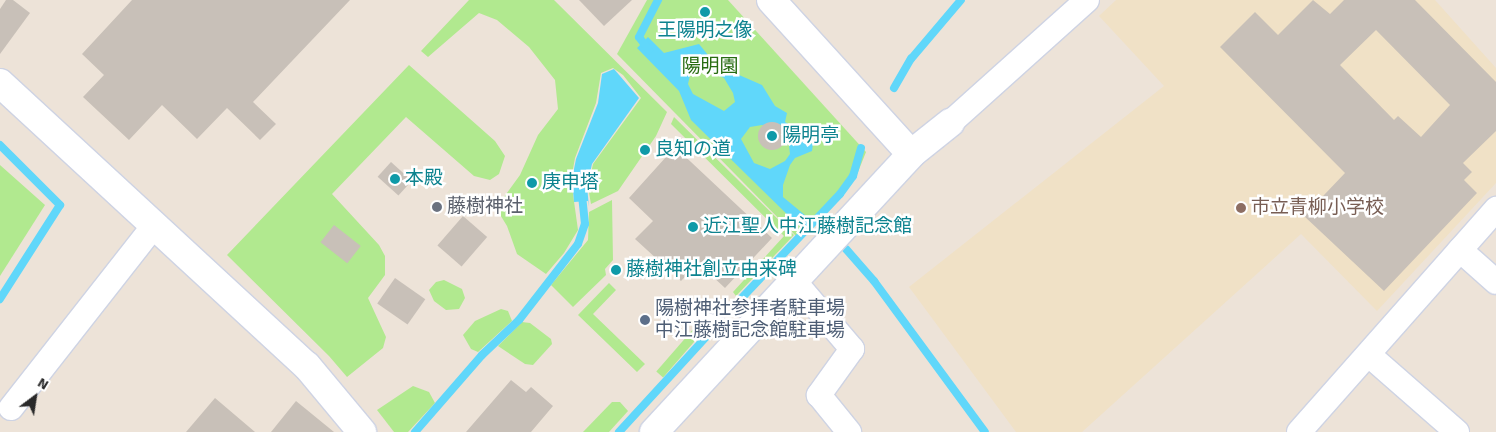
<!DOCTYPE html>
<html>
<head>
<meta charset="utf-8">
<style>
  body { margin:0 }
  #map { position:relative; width:1496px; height:432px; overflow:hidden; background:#ede3d8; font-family:Signika,"Noto Sans JP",sans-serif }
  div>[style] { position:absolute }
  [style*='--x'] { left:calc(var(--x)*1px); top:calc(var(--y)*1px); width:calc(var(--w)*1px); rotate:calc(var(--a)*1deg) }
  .education>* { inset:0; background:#f0e1c6 }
  .green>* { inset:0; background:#b1e98f; transform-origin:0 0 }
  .water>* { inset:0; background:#60d7fa }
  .stream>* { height:8px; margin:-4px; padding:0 4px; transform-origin:4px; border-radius:4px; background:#60d7fa }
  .building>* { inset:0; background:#c8c0b8; transform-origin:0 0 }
  .round { border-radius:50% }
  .roads { filter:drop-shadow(1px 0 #ced3e3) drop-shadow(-1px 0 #ced3e3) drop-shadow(0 1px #ced3e3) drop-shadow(0 -1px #ced3e3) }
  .service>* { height:11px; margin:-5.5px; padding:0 5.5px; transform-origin:5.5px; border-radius:5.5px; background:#fff }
  .minor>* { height:24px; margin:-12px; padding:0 12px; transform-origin:12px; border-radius:12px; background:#fff }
  .tertiary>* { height:28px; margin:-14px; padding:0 14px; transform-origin:14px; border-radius:14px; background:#fff }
  .dots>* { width:14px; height:14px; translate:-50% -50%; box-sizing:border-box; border:2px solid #fff; border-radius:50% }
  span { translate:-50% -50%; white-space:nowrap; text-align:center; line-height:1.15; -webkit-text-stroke:5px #fff; paint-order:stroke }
  .culture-label { font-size:19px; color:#0d838f }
  .left { translate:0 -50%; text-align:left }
  .park-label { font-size:19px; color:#286c12 }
  .worship-label { font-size:19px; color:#5b616d }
  .education-label { font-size:19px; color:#785e54 }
  .service-label { font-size:19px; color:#4e5e75 }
  .north { position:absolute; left:10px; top:372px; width:50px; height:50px; -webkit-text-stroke:4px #fff; paint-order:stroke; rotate:31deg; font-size:14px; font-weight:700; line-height:20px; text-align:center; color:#292929 }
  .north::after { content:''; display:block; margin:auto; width:18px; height:22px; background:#292929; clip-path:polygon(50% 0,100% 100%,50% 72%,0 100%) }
</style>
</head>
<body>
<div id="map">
  <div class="education">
    <div style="clip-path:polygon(1116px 0,1435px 0,1496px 68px,1496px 183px,1377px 311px,1301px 234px,1082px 432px,1016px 432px,909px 287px,1164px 86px,1099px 16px)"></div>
  </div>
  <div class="green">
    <div style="clip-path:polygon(469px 0,554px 0,667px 112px,656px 136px,618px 191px,591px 204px,588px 187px,593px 164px,641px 98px,623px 75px,613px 68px,601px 73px,596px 103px,575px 158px,571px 180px,578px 230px,564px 253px,546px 274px,517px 254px,507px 226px,496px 208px,520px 175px,538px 135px,558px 109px,555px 80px,529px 47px,497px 20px,479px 13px,428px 57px,421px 51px)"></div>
    <div style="clip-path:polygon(647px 0,728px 0,866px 152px,856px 177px,842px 197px,800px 240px,617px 54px)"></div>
    <div style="clip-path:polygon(409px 65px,495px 141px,505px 156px,499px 174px,490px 180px,474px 176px,406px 117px,332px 194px,379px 245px,385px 256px,385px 275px,368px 298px,386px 337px,383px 348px,347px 377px,329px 356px,227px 255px)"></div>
    <div style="clip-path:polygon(674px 117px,794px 235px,736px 296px,733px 292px,784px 236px,671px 124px)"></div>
    <div style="clip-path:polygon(0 165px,45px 205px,0 276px)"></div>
    <div style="clip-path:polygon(612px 200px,613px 260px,605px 269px,606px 275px,573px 307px,551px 285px,588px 240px,589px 212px)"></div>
    <div style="clip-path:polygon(444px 280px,462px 289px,465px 298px,459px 309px,446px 310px,434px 301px,429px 290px,436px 282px)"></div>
    <div style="clip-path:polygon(609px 283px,616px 290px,593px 314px,645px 364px,637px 372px,578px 315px)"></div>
    <div style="clip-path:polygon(501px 309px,508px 311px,512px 321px,478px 352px,471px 349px,463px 335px,475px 321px)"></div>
    <div style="clip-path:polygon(522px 322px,530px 323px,551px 339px,552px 344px,533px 365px,525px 364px,498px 346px)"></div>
    <div style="left:695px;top:327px;width:9px;height:59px;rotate:41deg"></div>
    <div style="clip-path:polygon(413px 386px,429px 392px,435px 403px,408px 432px,394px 432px,377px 410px)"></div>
    <div style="clip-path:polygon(612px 402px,620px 402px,628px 411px,609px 432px,583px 432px)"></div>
  </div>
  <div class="water">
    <div style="clip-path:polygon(evenodd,648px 37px,664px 53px,699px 44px,708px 55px,721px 58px,730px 71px,762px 85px,775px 106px,787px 113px,785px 122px,795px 128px,800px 139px,813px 144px,812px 151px,795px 158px,790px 165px,783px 185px,783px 197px,806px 216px,798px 225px,691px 120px,679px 91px,637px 48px,648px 37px,705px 69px,724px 78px,733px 93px,735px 102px,724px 111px,693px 94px,688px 84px,691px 71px,705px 69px,648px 37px,762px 125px,785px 135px,789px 145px,790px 154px,785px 161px,770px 169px,754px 163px,741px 139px,750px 127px,762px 125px)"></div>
    <div style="clip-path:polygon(614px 69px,639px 98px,592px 164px,587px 186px,589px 207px,588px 201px,574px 202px,572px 179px,576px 159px,598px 103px,602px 74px)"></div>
  </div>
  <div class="stream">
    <div style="--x:649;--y:50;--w:16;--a:-128"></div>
    <div style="--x:639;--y:37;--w:42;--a:-62.8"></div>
    <div style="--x:894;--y:88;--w:34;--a:-60"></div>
    <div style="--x:911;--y:59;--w:77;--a:-49.7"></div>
    <div style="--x:0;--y:145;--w:85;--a:45"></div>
    <div style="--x:60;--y:205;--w:112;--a:122.6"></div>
    <div style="--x:795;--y:213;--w:17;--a:45"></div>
    <div style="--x:846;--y:249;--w:43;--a:48.8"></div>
    <div style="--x:874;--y:281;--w:187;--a:53.7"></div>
    <div style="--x:736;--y:304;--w:151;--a:-46.6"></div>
    <div style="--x:840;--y:194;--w:22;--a:-54"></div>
    <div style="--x:853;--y:176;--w:29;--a:-74"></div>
    <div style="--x:415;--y:432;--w:102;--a:-49"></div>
    <div style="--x:482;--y:355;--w:51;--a:-43.4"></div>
    <div style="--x:519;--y:320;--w:96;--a:-52.2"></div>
    <div style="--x:578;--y:244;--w:21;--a:-71"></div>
    <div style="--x:585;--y:224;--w:29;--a:-96"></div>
    <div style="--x:619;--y:432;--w:130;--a:-47.5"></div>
  </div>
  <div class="building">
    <div style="clip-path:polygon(6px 0,13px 0,30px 13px,0 54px,0 9px)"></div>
    <div style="clip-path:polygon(132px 0,350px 0,253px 102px,276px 124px,260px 140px,227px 108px,197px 139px,162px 105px,129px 140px,83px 97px,104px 75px,82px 54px)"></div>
    <div style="clip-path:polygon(579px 0,632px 0,604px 26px)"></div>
    <div style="clip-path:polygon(evenodd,1313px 0,1330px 14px,1344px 0,1415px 0,1496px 82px,1496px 131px,1463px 163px,1472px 172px,1464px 180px,1477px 193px,1384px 291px,1304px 216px,1345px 173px,1220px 47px,1255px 12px,1278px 35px,1313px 0,1376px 30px,1450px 105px,1421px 137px,1398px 116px,1394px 120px,1340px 65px,1376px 30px)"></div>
    <div class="round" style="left:758px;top:122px;width:28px;height:28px"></div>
    <div style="clip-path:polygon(675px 147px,772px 238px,725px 288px,698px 263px,681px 281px,635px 239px,653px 221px,629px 198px)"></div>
    <div style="left:391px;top:162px;width:28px;height:20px;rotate:42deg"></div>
    <div style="left:463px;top:216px;width:32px;height:39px;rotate:41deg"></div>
    <div style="left:334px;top:225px;width:34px;height:22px;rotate:38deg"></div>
    <div style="left:395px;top:278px;width:37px;height:31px;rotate:35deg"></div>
    <div style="clip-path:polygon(511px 380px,526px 392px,531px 387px,553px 406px,531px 432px,466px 432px)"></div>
    <div style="clip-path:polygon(215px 398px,255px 432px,186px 432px)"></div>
    <div style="clip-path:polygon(296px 401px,334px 432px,271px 432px)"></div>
  </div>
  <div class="roads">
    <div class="service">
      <div style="--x:673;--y:317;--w:20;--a:-11"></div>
      <div style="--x:693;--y:313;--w:56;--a:19.7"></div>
    </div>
    <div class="minor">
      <div style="--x:950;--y:123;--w:184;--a:-41.9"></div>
      <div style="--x:1460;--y:250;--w:48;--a:41.6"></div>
      <div style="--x:795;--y:282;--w:88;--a:49.6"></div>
      <div style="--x:852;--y:349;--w:57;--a:125.7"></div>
      <div style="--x:819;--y:395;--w:48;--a:51"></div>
      <div style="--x:1369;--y:355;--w:117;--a:41.2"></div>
      <div style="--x:11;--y:408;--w:230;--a:-51.9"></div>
      <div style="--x:1299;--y:432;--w:298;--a:-48.5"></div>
    </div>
    <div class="tertiary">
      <div style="--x:771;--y:0;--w:208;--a:47.7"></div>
      <div style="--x:0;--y:83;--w:418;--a:42.7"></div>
      <div style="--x:307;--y:366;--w:86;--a:50.2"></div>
      <div style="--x:654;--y:432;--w:379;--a:-47.2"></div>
      <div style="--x:911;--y:154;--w:50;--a:-38.5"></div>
    </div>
  </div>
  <div class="dots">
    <div style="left:705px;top:12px;background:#0f9aa8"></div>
    <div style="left:772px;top:136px;background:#0f9aa8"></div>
    <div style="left:645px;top:150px;background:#0f9aa8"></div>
    <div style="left:395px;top:179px;background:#0f9aa8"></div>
    <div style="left:532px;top:183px;background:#0f9aa8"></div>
    <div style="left:437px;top:207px;background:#6b7280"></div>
    <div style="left:1241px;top:208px;background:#8d6e63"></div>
    <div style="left:693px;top:227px;background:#0f9aa8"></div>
    <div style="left:616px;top:270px;background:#0f9aa8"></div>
    <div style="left:645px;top:320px;background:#5c6f8a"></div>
  </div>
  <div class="culture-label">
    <span style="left:705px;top:31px">王陽明之像</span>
    <span class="left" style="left:782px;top:136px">陽明亭</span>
    <span class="left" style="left:655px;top:150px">良知の道</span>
    <span class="left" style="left:405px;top:179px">本殿</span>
    <span class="left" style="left:542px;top:183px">庚申塔</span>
    <span class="left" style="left:703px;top:227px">近江聖人中江藤樹記念館</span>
    <span class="left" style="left:626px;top:270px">藤樹神社創立由来碑</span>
  </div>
  <div class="park-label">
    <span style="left:710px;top:67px">陽明園</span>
  </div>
  <div class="worship-label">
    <span class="left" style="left:447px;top:207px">藤樹神社</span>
  </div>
  <div class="education-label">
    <span class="left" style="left:1251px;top:208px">市立青柳小学校</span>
  </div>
  <div class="service-label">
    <span class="left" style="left:655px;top:320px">陽樹神社参拝者駐車場<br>中江藤樹記念館駐車場</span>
  </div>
  <div class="north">N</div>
</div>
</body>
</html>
